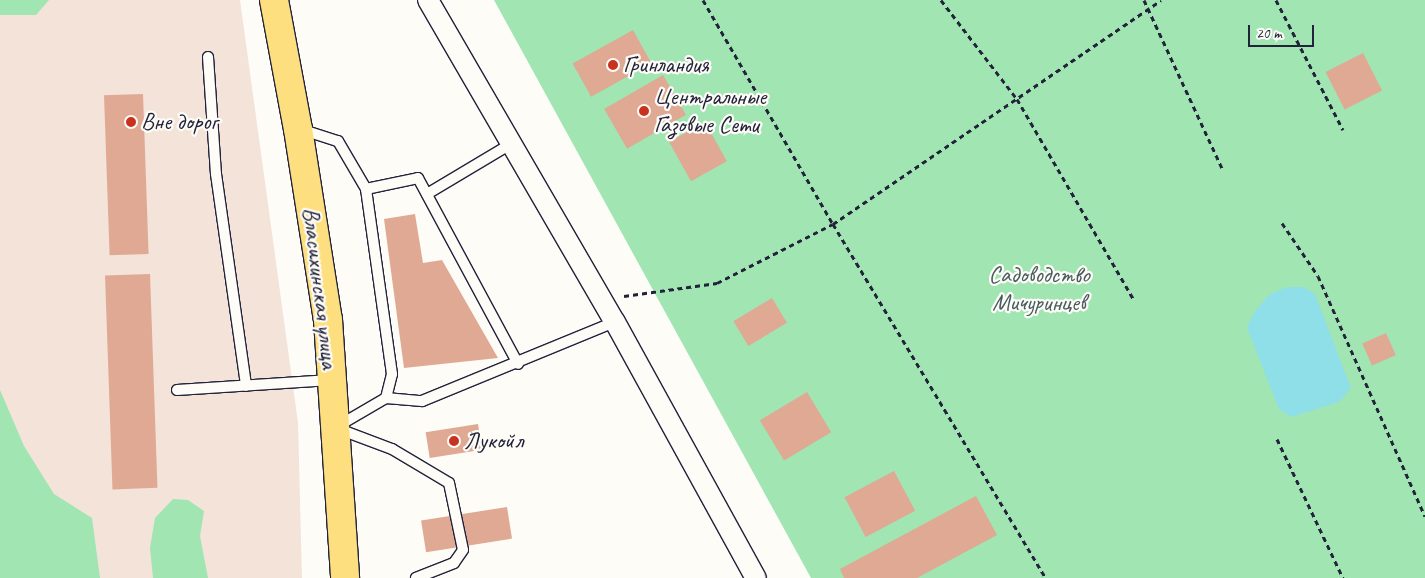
<!DOCTYPE html>
<html>
<head>
<meta charset="utf-8">
<style>
  body { margin:0 }
  #map { position:relative; width:1425px; height:578px; overflow:hidden; background:#fdfcf7; font-family:Caveat,sans-serif }
  div>[style] { position:absolute }
  [style*='--x'] { left:calc(var(--x)*1px); top:calc(var(--y)*1px); width:calc(var(--w)*1px); rotate:calc(var(--a)*1deg) }
  .built>* { inset:0; background:#f4e3d9 }
  .green>* { inset:0; background:#a0e5b2 }
  .water>* { inset:0; background:#8edfe7 }
  .building>* { inset:0; background:#dfa994; transform-origin:0 0 }
  .path>* { height:3px; margin-top:-1.5px; transform-origin:0; background:repeating-linear-gradient(90deg,#22223b 0 5px,transparent 0 9px) }
  .roads { filter:drop-shadow(1px 0 #22223b) drop-shadow(-1px 0 #22223b) drop-shadow(0 1px #22223b) drop-shadow(0 -1px #22223b) }
  .service>* { height:10px; margin:-5px; padding:0 5px; transform-origin:5px; border-radius:5px; background:#fdfcf7 }
  .minor>* { height:20px; margin:-10px; padding:0 10px; transform-origin:10px; border-radius:10px; background:#fdfcf7 }
  .trunk>* { height:28px; margin:-14px; padding:0 14px; transform-origin:14px; border-radius:14px; background:#fedf80 }
  .dots>* { width:14px; height:14px; translate:-50% -50%; box-sizing:border-box; border:2px solid #fdfcf7; border-radius:50% }
  span { translate:-50% -50%; white-space:nowrap; text-align:center; line-height:1.15; -webkit-text-stroke:4.5px #fdfcf7; paint-order:stroke }
  .poi-label { font-size:24px; color:#22223b }
  .left { translate:0 -50%; text-align:left }
  .park-label { font-size:24px; color:#485c5f }
  .street-label { font-size:24px; color:#22223b }
  .scale { position:absolute; left:1248px; top:25px; width:66px; height:22px; box-sizing:border-box; border:2px solid #22223b; border-top:0; padding-left:6px; font-size:15px; line-height:18px; white-space:nowrap; color:#22223b; -webkit-text-stroke:4px #fdfcf7; paint-order:stroke }
</style>
</head>
<body>
<div id="map">
  <div class="built">
    <div style="clip-path:polygon(0 0,240px 0,298px 423px,302px 578px,0 578px)"></div>
  </div>
  <div class="green">
    <div style="clip-path:polygon(0 0,49px 0,36px 15px,0 15px)"></div>
    <div style="clip-path:polygon(494px 0,1425px 0,1425px 578px,811px 578px)"></div>
    <div style="clip-path:polygon(0 390px,24px 446px,54px 494px,92px 518px,100px 578px,0 578px)"></div>
    <div style="clip-path:polygon(173px 499px,188px 500px,204px 511px,200px 536px,208px 578px,153px 578px,150px 548px,155px 518px)"></div>
  </div>
  <div class="water">
    <div style="clip-path:polygon(1288px 287px,1304px 287px,1315px 294px,1351px 388px,1339px 402px,1291px 417px,1279px 409px,1247px 328px,1255px 311px,1270px 294px)"></div>
  </div>
  <div class="building">
    <div style="left:633px;top:30px;width:38px;height:69px;rotate:61deg"></div>
    <div style="left:1363px;top:53px;width:42px;height:42px;rotate:63deg"></div>
    <div style="left:663px;top:75px;width:46px;height:68px;rotate:60deg"></div>
    <div style="left:143px;top:94px;width:160px;height:39px;rotate:88deg"></div>
    <div style="left:705px;top:122px;width:45px;height:41px;rotate:61deg"></div>
    <div style="clip-path:polygon(415px 214px,423px 263px,442px 260px,498px 358px,404px 368px,384px 219px)"></div>
    <div style="left:150px;top:274px;width:214px;height:45px;rotate:88deg"></div>
    <div style="left:772px;top:298px;width:29px;height:45px;rotate:59deg"></div>
    <div style="left:1386px;top:333px;width:24px;height:26px;rotate:66deg"></div>
    <div style="left:807px;top:392px;width:47px;height:55px;rotate:59deg"></div>
    <div style="left:478px;top:424px;width:26px;height:53px;rotate:81deg"></div>
    <div style="left:894px;top:471px;width:45px;height:56px;rotate:62deg"></div>
    <div style="clip-path:polygon(976px 496px,997px 535px,917px 578px,844px 578px,840px 569px)"></div>
    <div style="left:507px;top:507px;width:32px;height:87px;rotate:81deg"></div>
  </div>
  <div class="path">
    <div style="--x:703;--y:0;--w:259;--a:59.9"></div>
    <div style="--x:833;--y:224;--w:413;--a:59"></div>
    <div style="--x:941;--y:0;--w:125;--a:52.5"></div>
    <div style="--x:1017;--y:99;--w:233;--a:59.8"></div>
    <div style="--x:1144;--y:0;--w:185;--a:65.1"></div>
    <div style="--x:1276;--y:0;--w:146;--a:62.7"></div>
    <div style="--x:1282;--y:223;--w:64;--a:55.8"></div>
    <div style="--x:1318;--y:276;--w:263;--a:66"></div>
    <div style="--x:624;--y:296;--w:94;--a:-8"></div>
    <div style="--x:717;--y:283;--w:130;--a:-27"></div>
    <div style="--x:833;--y:224;--w:397;--a:-34.3"></div>
    <div style="--x:1277;--y:439;--w:154;--a:64.6"></div>
  </div>
  <div class="roads">
    <div class="service">
      <div style="--x:208;--y:57;--w:117;--a:86.1"></div>
      <div style="--x:216;--y:174;--w:214;--a:81.9"></div>
      <div style="--x:300;--y:129;--w:40;--a:18"></div>
      <div style="--x:338;--y:141;--w:56;--a:59.7"></div>
      <div style="--x:366;--y:189;--w:187;--a:82"></div>
      <div style="--x:392;--y:374;--w:25;--a:104"></div>
      <div style="--x:366;--y:189;--w:53;--a:-11.9"></div>
      <div style="--x:418;--y:178;--w:211;--a:61.7"></div>
      <div style="--x:427;--y:194;--w:98;--a:-30.8"></div>
      <div style="--x:177;--y:390;--w:154;--a:-3.7"></div>
      <div style="--x:338;--y:426;--w:56;--a:-30.3"></div>
      <div style="--x:386;--y:398;--w:36;--a:5"></div>
      <div style="--x:422;--y:401;--w:209;--a:-22.3"></div>
      <div style="--x:336;--y:428;--w:60;--a:20.6"></div>
      <div style="--x:392;--y:449;--w:66;--a:30.8"></div>
      <div style="--x:449;--y:483;--w:68;--a:78.2"></div>
      <div style="--x:463;--y:550;--w:16;--a:125"></div>
      <div style="--x:454;--y:563;--w:41;--a:158.5"></div>
    </div>
    <div class="minor">
      <div style="--x:428;--y:0;--w:372;--a:59.9"></div>
      <div style="--x:615;--y:322;--w:292;--a:61.2"></div>
    </div>
    <div class="trunk">
      <div style="--x:274;--y:0;--w:131;--a:79.5"></div>
      <div style="--x:298;--y:129;--w:193;--a:81.1"></div>
      <div style="--x:328;--y:320;--w:259;--a:86.2"></div>
    </div>
  </div>
  <div class="dots">
    <div style="left:613px;top:65px;background:#c8321e"></div>
    <div style="left:644px;top:111px;background:#c8321e"></div>
    <div style="left:131px;top:122px;background:#c8321e"></div>
    <div style="left:454px;top:441px;background:#c8321e"></div>
  </div>
  <div class="poi-label">
    <span class="left" style="left:623px;top:65px">Гринландия</span>
    <span class="left" style="left:654px;top:111px">Центральные<br>Газовые Сети</span>
    <span class="left" style="left:141px;top:122px">Вне дорог</span>
    <span class="left" style="left:464px;top:441px">Лукойл</span>
  </div>
  <div class="park-label">
    <span style="left:1039px;top:289px">Садоводство<br>Мичуринцев</span>
  </div>
  <div class="street-label">
    <span style="left:320px;top:288px;rotate:83deg">Власихинская улица</span>
  </div>
  <div class="scale">20 m</div>
</div>
</body>
</html>
